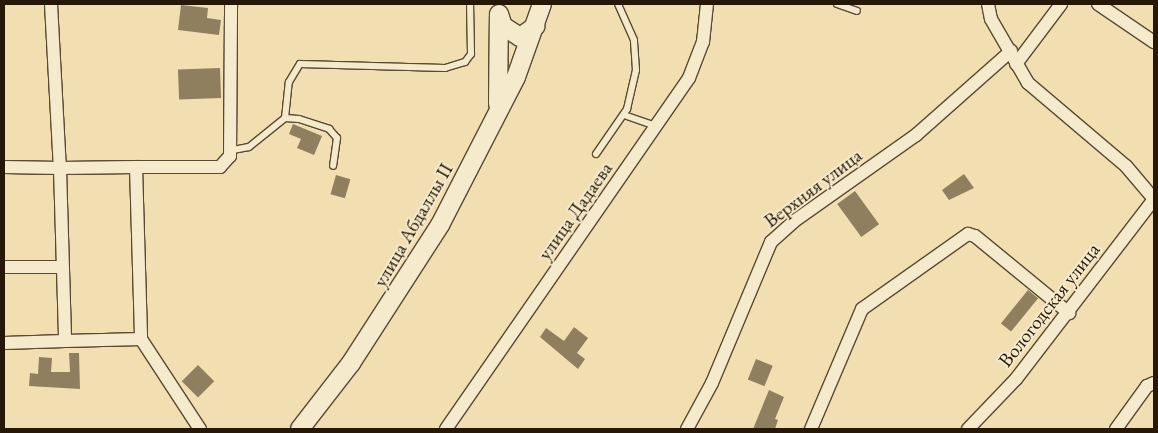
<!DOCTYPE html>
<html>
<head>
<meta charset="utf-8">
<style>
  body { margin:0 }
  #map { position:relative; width:1158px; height:433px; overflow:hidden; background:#f1dfb2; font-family:"EB Garamond",serif }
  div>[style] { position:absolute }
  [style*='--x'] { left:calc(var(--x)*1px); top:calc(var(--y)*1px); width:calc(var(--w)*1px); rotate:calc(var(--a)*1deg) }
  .building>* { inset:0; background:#907f5e; transform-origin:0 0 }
  .roads { filter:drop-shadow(1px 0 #594a30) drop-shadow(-1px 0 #594a30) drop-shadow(0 1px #594a30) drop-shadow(0 -1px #594a30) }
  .lane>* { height:6px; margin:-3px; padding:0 3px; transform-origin:3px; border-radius:3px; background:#f6eacd }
  .street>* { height:12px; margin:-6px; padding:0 6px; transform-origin:6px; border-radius:6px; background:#f6eacd }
  .secondary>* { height:18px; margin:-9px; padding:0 9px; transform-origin:9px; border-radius:9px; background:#f6eacd }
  span { translate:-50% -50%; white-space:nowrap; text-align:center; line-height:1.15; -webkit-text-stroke:4px #f6eacd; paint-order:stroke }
  .street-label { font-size:20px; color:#261804 }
  .frame { position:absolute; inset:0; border:5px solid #261804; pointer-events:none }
</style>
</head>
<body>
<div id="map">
  <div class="building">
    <div style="clip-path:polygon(181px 5px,208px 8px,207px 18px,221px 20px,219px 35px,178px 30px)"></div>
    <div style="left:220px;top:68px;width:30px;height:42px;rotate:88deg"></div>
    <div style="clip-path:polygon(293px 124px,322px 136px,314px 155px,297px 148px,301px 139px,289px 134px)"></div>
    <div style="clip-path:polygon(964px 174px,974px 188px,949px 200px,942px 190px)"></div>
    <div style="left:336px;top:175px;width:15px;height:20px;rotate:16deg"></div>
    <div style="left:855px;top:191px;width:41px;height:22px;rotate:54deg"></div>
    <div style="left:1028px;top:290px;width:13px;height:43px;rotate:39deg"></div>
    <div style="clip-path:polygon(574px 327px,588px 338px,577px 353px,585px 359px,578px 369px,540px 337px,546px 328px,564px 341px)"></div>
    <div style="clip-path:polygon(69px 353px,79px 353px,80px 389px,29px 386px,30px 373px,38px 374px,39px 357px,52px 358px,51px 372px,70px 372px)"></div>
    <div style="left:756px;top:359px;width:18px;height:22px;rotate:22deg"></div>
    <div style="left:198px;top:365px;width:23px;height:23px;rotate:45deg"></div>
    <div style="clip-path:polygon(769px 390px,784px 397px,775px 419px,778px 420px,775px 429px,753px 429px)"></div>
  </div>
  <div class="roads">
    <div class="lane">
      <div style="--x:837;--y:4;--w:21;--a:19"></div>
      <div style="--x:624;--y:115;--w:34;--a:19"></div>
      <div style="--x:285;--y:118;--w:36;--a:-84"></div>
      <div style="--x:289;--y:82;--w:21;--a:-59"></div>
      <div style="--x:300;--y:64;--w:145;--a:1.6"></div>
      <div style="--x:445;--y:68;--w:21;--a:-17"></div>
      <div style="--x:465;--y:62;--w:10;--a:-53"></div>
      <div style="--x:471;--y:54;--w:50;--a:-91.1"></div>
      <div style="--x:233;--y:150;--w:16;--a:-11"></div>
      <div style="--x:249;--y:147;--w:46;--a:-38.9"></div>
      <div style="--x:285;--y:118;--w:14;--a:4"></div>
      <div style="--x:299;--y:119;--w:32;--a:18"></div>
      <div style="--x:329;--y:129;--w:12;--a:48"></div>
      <div style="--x:337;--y:138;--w:28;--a:98"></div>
      <div style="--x:596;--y:154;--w:55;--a:-55.4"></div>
      <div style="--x:627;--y:109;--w:40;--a:-77"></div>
      <div style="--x:636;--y:70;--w:30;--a:-94"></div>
      <div style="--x:634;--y:40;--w:39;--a:-114"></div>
    </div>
    <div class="street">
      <div style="--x:51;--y:4;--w:164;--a:86.9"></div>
      <div style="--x:60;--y:168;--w:76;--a:-0.8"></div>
      <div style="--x:136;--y:167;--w:172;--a:88.3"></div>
      <div style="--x:988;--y:4;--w:15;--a:79"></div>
      <div style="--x:991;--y:19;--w:74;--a:60"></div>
      <div style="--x:1028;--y:83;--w:128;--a:40.3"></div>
      <div style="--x:1126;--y:166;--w:43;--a:49.7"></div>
      <div style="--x:1098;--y:4;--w:68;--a:34.2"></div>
      <div style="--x:1016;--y:64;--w:75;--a:-53.1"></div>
      <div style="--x:4;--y:167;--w:56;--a:1"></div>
      <div style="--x:60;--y:168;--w:173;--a:88.3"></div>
      <div style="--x:65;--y:341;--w:61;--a:178.1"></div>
      <div style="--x:136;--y:167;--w:84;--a:0"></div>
      <div style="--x:220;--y:167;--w:15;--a:-48"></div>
      <div style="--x:230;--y:156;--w:152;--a:-89.6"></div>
      <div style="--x:4;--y:267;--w:58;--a:0"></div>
      <div style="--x:65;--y:341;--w:76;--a:-1.5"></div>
      <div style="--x:141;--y:339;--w:108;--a:56.8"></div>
      <div style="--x:446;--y:429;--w:427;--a:-55.3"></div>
      <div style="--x:689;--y:78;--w:39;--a:-69"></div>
      <div style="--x:703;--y:42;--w:38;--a:-84"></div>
      <div style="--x:687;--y:429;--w:52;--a:-61.5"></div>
      <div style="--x:712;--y:383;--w:153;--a:-67.3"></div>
      <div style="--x:771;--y:242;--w:30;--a:-42"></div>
      <div style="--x:793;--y:222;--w:151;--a:-35.3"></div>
      <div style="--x:916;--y:135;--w:127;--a:-41.5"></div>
      <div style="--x:811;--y:429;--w:130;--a:-67"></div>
      <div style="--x:862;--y:309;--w:130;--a:-35.3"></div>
      <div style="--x:968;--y:234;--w:7;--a:16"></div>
      <div style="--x:975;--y:236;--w:122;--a:39.3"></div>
      <div style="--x:968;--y:429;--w:69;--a:-46.2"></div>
      <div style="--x:1016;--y:379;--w:227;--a:-52.5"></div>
      <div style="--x:1116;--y:429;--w:53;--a:-54.2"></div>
      <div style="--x:1147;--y:386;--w:8;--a:-23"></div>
    </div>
    <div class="secondary">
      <div style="--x:499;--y:14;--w:13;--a:72"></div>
      <div style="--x:503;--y:26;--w:20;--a:33"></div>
      <div style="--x:520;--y:37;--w:19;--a:-35"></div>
      <div style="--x:498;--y:104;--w:89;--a:-89.4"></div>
      <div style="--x:300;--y:429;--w:83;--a:-52.3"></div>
      <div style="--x:351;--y:363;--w:164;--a:-57.2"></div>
      <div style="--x:440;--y:225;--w:166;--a:-62.8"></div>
      <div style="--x:516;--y:77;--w:77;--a:-70.4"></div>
    </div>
  </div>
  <div class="street-label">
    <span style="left:813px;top:188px;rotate:-37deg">Верхняя улица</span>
    <span style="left:575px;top:211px;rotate:-55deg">улица Дадаева</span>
    <span style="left:413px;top:225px;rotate:-60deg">улица Абдаллы II</span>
    <span style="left:1049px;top:305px;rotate:-52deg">Вологодская улица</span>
  </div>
  <div class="frame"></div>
</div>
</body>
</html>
